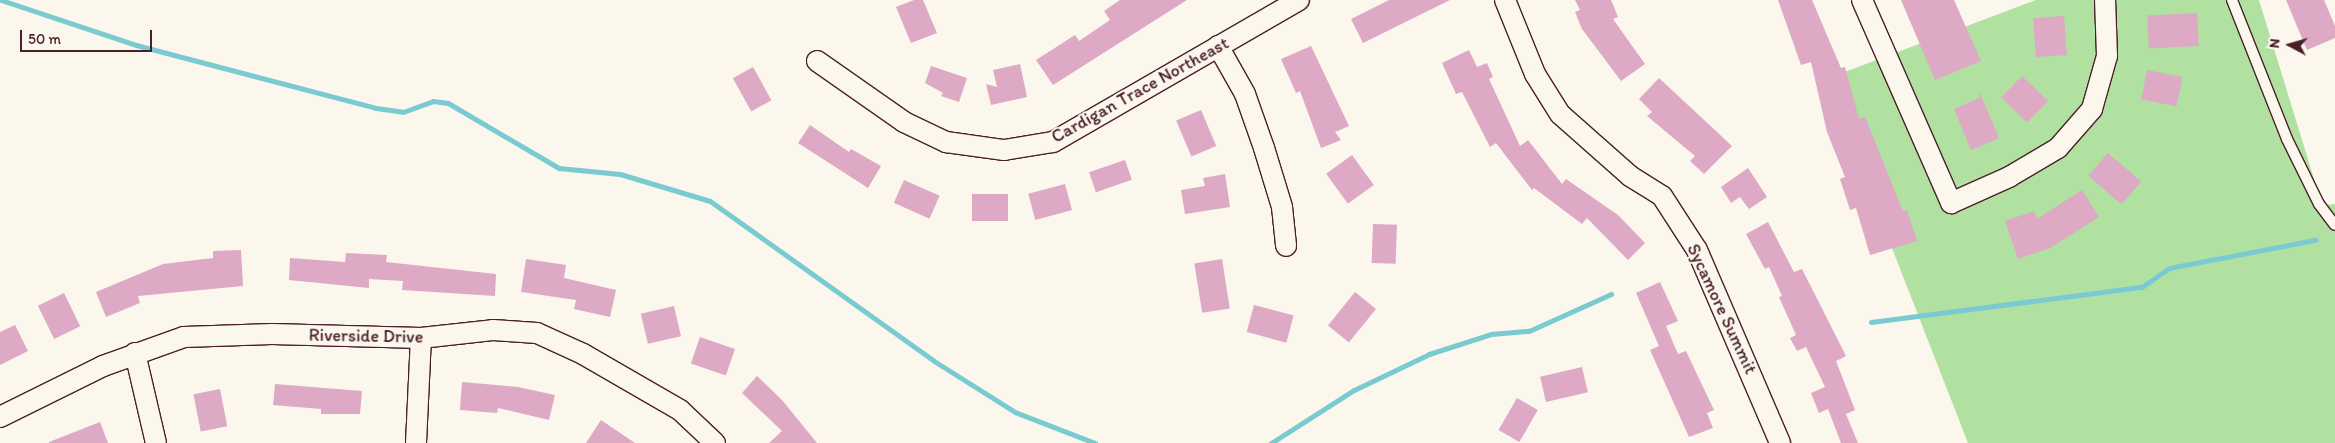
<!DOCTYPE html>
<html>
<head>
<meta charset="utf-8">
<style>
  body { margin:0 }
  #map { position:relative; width:2335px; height:443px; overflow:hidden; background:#fbf7ec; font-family:Itim,sans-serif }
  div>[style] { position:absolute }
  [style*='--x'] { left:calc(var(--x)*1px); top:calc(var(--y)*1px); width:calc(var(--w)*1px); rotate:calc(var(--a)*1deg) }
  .green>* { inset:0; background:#b1e1a1 }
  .stream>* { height:5px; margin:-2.5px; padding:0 2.5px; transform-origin:2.5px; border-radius:2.5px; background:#7acbd1 }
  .building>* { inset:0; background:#dda9c4; transform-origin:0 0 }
  .roads { filter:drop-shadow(1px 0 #4a1f2b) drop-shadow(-1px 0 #4a1f2b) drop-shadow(0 1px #4a1f2b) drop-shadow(0 -1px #4a1f2b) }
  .lane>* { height:10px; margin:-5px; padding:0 5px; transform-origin:5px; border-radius:5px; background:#fbf7ec }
  .street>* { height:20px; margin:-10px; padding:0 10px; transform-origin:10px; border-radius:10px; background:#fbf7ec }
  span { translate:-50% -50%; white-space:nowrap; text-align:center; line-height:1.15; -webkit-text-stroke:4px #fbf7ec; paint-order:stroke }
  .street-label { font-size:18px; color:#4a1f2b }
  .north { position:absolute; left:2265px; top:20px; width:50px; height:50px; -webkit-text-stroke:4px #fbf7ec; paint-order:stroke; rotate:276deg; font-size:14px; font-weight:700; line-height:20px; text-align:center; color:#4a1f2b }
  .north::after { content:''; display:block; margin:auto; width:18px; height:22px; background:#4a1f2b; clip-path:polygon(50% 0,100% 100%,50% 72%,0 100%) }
  .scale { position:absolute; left:20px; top:30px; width:132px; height:22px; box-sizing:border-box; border:2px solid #4a1f2b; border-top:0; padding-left:6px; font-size:15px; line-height:18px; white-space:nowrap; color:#4a1f2b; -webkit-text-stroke:4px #fbf7ec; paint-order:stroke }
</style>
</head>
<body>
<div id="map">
  <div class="green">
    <div style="clip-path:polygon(2036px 0,2259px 0,2322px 205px,2335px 204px,2335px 443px,1968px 443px,1826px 79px)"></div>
  </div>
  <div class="stream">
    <div style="--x:1;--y:0;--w:142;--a:18.4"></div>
    <div style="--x:136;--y:45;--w:248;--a:14.7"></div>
    <div style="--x:376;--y:108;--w:27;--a:8"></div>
    <div style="--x:403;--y:112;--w:32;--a:-20"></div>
    <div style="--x:433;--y:101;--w:15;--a:8"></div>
    <div style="--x:448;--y:103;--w:129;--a:30.4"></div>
    <div style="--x:559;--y:168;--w:61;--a:5.6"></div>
    <div style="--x:620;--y:174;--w:94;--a:16.7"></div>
    <div style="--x:710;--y:201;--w:275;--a:35.5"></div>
    <div style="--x:934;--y:361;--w:96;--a:32.2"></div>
    <div style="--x:1015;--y:412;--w:86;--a:21.2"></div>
    <div style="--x:1871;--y:322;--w:273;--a:-7.4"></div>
    <div style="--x:2142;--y:287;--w:33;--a:-35"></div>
    <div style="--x:2169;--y:268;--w:149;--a:-10.9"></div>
    <div style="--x:1271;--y:443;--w:98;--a:-32.6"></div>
    <div style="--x:1354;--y:390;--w:83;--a:-25.6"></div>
    <div style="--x:1429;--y:354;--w:65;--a:-17.9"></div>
    <div style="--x:1491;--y:334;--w:38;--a:-5"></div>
    <div style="--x:1529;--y:331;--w:90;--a:-24.3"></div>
  </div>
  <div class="building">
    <div style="clip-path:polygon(914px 0,923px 0,937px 33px,911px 43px,896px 7px)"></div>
    <div style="clip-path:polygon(1120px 0,1187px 0,1053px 85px,1036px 60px,1075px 35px,1079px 41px,1110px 20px,1104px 11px)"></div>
    <div style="clip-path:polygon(1389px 0,1450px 0,1363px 43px,1351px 19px)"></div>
    <div style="clip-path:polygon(1575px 0,1611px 0,1618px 17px,1613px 19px,1645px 64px,1621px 81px,1582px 29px,1575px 12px,1580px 10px)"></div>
    <div style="clip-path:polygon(1778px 0,1812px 0,1841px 68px,1845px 67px,1859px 119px,1865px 117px,1903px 211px,1907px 210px,1917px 241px,1870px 255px,1856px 208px,1850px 210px,1840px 179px,1845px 177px,1827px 132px,1811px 62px,1801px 65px)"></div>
    <div style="clip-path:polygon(1901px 0,1954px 0,1981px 61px,1935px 80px)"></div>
    <div style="clip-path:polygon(2286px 0,2324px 0,2335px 26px,2335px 38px,2307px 50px)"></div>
    <div style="left:2197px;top:13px;width:33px;height:50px;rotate:87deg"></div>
    <div style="left:2064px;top:16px;width:39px;height:31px;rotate:86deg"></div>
    <div style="clip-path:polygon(1311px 46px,1349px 126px,1335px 132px,1341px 140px,1321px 148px,1300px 91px,1296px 93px,1281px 59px)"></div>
    <div style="clip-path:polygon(1469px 50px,1477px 67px,1487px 63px,1493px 77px,1489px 79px,1520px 146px,1528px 140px,1562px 184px,1566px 179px,1618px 215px,1645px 243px,1628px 260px,1587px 218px,1582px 224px,1534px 188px,1532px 190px,1496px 143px,1490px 147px,1462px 92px,1456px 94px,1442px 63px)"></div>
    <div style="clip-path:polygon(1020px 64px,1027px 97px,991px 105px,986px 84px,997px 87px,993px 70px)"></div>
    <div style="clip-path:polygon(931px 66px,967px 78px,959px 102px,941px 96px,943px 93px,925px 83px)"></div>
    <div style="left:753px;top:67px;width:38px;height:23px;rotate:61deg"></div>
    <div style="left:2147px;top:70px;width:36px;height:30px;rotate:11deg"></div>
    <div style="left:2022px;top:76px;width:36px;height:30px;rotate:44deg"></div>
    <div style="clip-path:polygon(1659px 78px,1732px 146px,1704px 174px,1690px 161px,1695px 156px,1647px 116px,1652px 112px,1639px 99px)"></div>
    <div style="clip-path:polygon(1979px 91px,1999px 138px,1971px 150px,1954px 109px,1979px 98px)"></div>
    <div style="left:1201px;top:110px;width:39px;height:27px;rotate:67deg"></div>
    <div style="clip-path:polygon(810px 125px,849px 152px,851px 149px,881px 166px,868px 188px,798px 143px)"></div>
    <div style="left:2108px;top:153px;width:44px;height:30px;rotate:41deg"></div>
    <div style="left:1352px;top:155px;width:37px;height:32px;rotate:54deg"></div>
    <div style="left:1125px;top:160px;width:21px;height:38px;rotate:71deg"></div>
    <div style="clip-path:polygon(1748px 168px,1767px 197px,1749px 209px,1740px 197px,1731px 203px,1721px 187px)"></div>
    <div style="clip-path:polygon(1225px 174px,1230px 207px,1185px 214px,1181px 190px,1205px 186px,1203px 178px)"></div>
    <div style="left:904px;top:180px;width:39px;height:25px;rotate:24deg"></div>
    <div style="left:1065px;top:184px;width:27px;height:38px;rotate:75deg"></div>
    <div style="clip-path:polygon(2082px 190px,2099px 217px,2050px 248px,2018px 259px,2005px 221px,2034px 211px,2037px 219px)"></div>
    <div style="left:972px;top:194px;width:36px;height:27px"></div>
    <div style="clip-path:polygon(1768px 222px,1794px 272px,1802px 269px,1846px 356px,1836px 361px,1855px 410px,1846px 414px,1858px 443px,1841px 443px,1828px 409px,1819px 413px,1811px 393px,1825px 387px,1806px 347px,1797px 351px,1790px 338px,1796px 335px,1779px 297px,1782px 296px,1769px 267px,1765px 269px,1746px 234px)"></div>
    <div style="left:1373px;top:224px;width:24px;height:39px;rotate:2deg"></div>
    <div style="clip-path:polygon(241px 250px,243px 286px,138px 296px,140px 303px,106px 317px,96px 292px,163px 264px,213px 258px,213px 251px)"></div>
    <div style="clip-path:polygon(346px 253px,387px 255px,386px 262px,496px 274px,495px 296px,402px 290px,403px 281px,369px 279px,369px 288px,289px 280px,290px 258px,345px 262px)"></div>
    <div style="clip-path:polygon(526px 259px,566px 265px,564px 278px,616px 290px,610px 317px,574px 309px,576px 300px,521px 292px)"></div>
    <div style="left:1222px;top:259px;width:50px;height:28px;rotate:81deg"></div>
    <div style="clip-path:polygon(1660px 282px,1678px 321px,1666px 326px,1678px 354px,1686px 351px,1714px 410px,1707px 413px,1713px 428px,1689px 437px,1650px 350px,1659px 346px,1636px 293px)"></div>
    <div style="left:1355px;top:292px;width:27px;height:43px;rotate:39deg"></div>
    <div style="left:64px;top:293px;width:37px;height:29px;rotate:64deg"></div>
    <div style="left:1254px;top:305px;width:41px;height:28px;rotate:15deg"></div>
    <div style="left:674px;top:306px;width:31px;height:34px;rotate:77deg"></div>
    <div style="clip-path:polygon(15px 325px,28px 351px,0 365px,0 332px)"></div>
    <div style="left:700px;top:337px;width:37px;height:28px;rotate:19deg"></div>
    <div style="left:1582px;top:367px;width:26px;height:43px;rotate:77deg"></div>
    <div style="clip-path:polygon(757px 376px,782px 400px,817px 443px,769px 443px,782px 431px,742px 393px)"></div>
    <div style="clip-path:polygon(462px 382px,518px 387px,555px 395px,549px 420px,498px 408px,497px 413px,460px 410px)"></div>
    <div style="clip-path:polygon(275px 384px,362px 391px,360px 414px,321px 414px,321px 409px,273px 405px)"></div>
    <div style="left:220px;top:389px;width:38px;height:27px;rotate:79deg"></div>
    <div style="left:1517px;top:398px;width:24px;height:37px;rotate:30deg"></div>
    <div style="clip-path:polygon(601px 420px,635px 443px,586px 443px)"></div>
    <div style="clip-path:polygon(100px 422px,108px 443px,49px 443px,49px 442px)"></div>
  </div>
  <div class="roads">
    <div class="lane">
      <div style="--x:2232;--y:0;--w:149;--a:68.4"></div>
      <div style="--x:2287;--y:139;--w:72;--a:63.8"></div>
      <div style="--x:2319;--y:204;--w:26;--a:53"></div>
    </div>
    <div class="street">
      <div style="--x:1505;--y:0;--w:80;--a:67.9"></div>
      <div style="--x:1535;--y:74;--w:47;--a:58"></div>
      <div style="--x:1560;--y:114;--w:94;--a:41.5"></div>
      <div style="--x:1630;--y:176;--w:38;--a:32"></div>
      <div style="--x:1662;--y:196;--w:64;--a:57.1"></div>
      <div style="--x:1697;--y:250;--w:210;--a:66.7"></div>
      <div style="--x:1862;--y:0;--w:222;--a:66.3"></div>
      <div style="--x:1951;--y:203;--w:64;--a:-24.1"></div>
      <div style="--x:2009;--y:177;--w:57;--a:-30.6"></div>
      <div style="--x:2058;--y:148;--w:52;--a:-48.9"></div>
      <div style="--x:2092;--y:109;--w:55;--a:-74.2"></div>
      <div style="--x:2107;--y:56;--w:56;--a:-92"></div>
      <div style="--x:1218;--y:46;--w:55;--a:60.6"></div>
      <div style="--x:1245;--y:94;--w:57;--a:70.6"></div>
      <div style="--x:1264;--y:148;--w:62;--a:73"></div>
      <div style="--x:1282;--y:207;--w:39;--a:84"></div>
      <div style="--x:817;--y:61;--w:106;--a:35"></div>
      <div style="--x:904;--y:122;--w:47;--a:25.5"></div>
      <div style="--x:946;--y:142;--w:59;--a:7.9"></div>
      <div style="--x:1004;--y:150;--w:50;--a:-9.3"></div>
      <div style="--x:1053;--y:142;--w:284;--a:-30"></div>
      <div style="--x:135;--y:353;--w:92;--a:76.9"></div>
      <div style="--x:0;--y:417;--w:115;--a:-26.3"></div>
      <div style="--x:103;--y:366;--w:86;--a:-19.7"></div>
      <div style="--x:184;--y:337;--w:88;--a:-2"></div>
      <div style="--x:272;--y:334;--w:149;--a:1.5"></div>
      <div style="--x:421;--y:338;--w:72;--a:-6.3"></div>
      <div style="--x:493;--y:330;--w:44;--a:3.9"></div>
      <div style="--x:537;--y:333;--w:51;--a:24.5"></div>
      <div style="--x:583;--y:354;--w:112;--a:30"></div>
      <div style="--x:680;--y:410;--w:48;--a:43.3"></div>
      <div style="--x:416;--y:443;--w:105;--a:-87.3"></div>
    </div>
  </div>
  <div class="street-label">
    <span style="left:1140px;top:90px;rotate:-29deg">Cardigan Trace Northeast</span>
    <span style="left:1722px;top:309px;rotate:65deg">Sycamore Summit</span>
    <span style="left:366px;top:336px;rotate:1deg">Riverside Drive</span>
  </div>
  <div class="north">N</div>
  <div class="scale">50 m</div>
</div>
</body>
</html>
